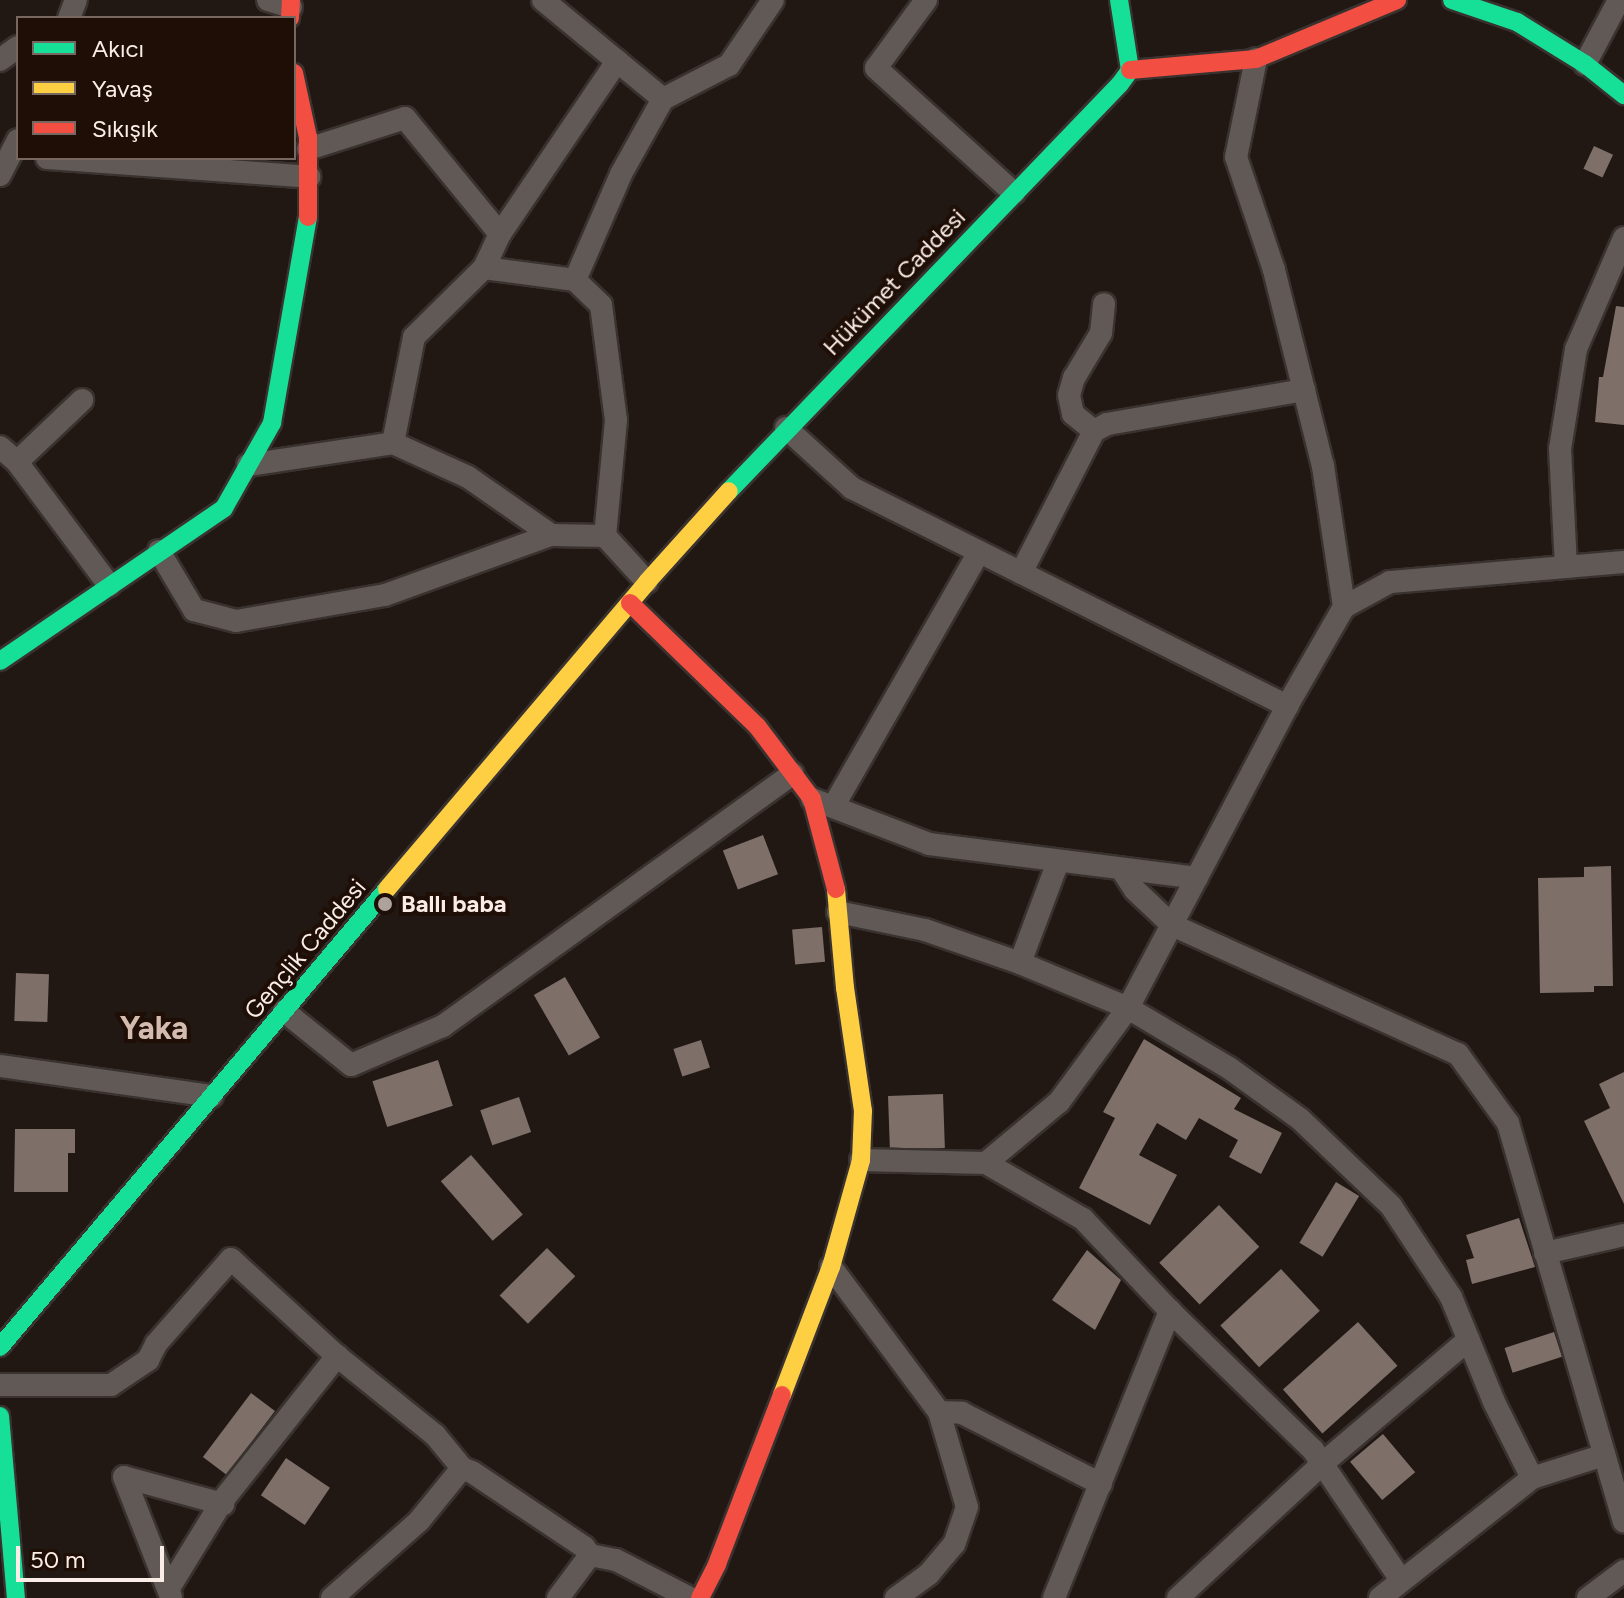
<!DOCTYPE html>
<html>
<head>
<meta charset="utf-8">
<style>
  body { margin:0 }
  #map { position:relative; width:1624px; height:1598px; overflow:hidden; background:#211814; font-family:Figtree,sans-serif }
  div>[style] { position:absolute }
  [style*='--x'] { left:calc(var(--x)*1px); top:calc(var(--y)*1px); width:calc(var(--w)*1px); rotate:calc(var(--a)*1deg) }
  .building>* { inset:0; background:#7e6f69; transform-origin:0 0 }
  .roads { filter:drop-shadow(2px 0 #39322f) drop-shadow(-2px 0 #39322f) drop-shadow(0 2px #39322f) drop-shadow(0 -2px #39322f) }
  .street>* { height:22px; margin:-11px; padding:0 11px; transform-origin:11px; border-radius:11px; background:#605955 }
  .fast>* { height:18px; margin:-9px; padding:0 9px; transform-origin:9px; border-radius:9px; background:#16e098 }
  .slow>* { height:18px; margin:-9px; padding:0 9px; transform-origin:9px; border-radius:9px; background:#ffcf43 }
  .jam>* { height:18px; margin:-9px; padding:0 9px; transform-origin:9px; border-radius:9px; background:#f24e42 }
  .dots>* { width:22px; height:22px; translate:-50% -50%; box-sizing:border-box; border:4px solid #1e0e06; border-radius:50% }
  span { translate:-50% -50%; white-space:nowrap; text-align:center; line-height:1.15; -webkit-text-stroke:8px #1e0e06; paint-order:stroke }
  .street-label { font-size:24px; color:#faede7 }
  .poi-label { font-size:24px; color:#faede7; font-weight:700 }
  .left { translate:0 -50%; text-align:left }
  .district-label { font-size:32px; color:#d3bbaf; font-weight:700 }
  .legend { position:absolute; left:16px; top:16px; width:280px; height:144px; box-sizing:border-box; background:#1e0e06; border:2px solid #766760; margin:0; padding:10px 14px; list-style:none; font-size:24px; color:#faede7 }
  .legend li { display:flex; align-items:center; gap:16px; height:40px }
  .legend b { width:40px; border:2px solid #766760 }
  .scale { position:absolute; left:16px; top:1546px; width:148px; height:36px; box-sizing:border-box; border:4px solid #faede7; border-top:0; padding-left:10px; font-size:24px; line-height:28px; white-space:nowrap; color:#faede7; -webkit-text-stroke:6px #1e0e06; paint-order:stroke }
</style>
</head>
<body>
<div id="map">
  <div class="building">
    <div style="left:1594px;top:146px;width:21px;height:25px;rotate:25deg"></div>
    <div style="clip-path:polygon(1616px 306px,1624px 307px,1624px 425px,1595px 422px,1599px 377px,1603px 377px)"></div>
    <div style="left:763px;top:835px;width:42px;height:43px;rotate:69deg"></div>
    <div style="clip-path:polygon(1611px 866px,1613px 986px,1594px 986px,1594px 992px,1540px 993px,1538px 878px,1584px 877px,1584px 867px)"></div>
    <div style="left:822px;top:927px;width:35px;height:30px;rotate:85deg"></div>
    <div style="left:16px;top:973px;width:33px;height:48px;rotate:2deg"></div>
    <div style="left:565px;top:977px;width:70px;height:36px;rotate:60deg"></div>
    <div style="clip-path:polygon(1144px 1039px,1241px 1098px,1234px 1109px,1282px 1133px,1261px 1174px,1229px 1157px,1238px 1140px,1199px 1118px,1186px 1140px,1157px 1123px,1139px 1155px,1177px 1175px,1150px 1225px,1079px 1188px,1115px 1118px,1103px 1112px)"></div>
    <div style="left:701px;top:1040px;width:29px;height:29px;rotate:72deg"></div>
    <div style="left:438px;top:1060px;width:48px;height:69px;rotate:72deg"></div>
    <div style="clip-path:polygon(1624px 1072px,1624px 1204px,1584px 1121px,1610px 1108px,1599px 1084px)"></div>
    <div style="left:943px;top:1094px;width:54px;height:55px;rotate:88deg"></div>
    <div style="left:519px;top:1097px;width:37px;height:41px;rotate:71deg"></div>
    <div style="clip-path:polygon(15px 1129px,75px 1129px,75px 1153px,68px 1153px,68px 1192px,14px 1192px)"></div>
    <div style="left:471px;top:1155px;width:79px;height:40px;rotate:49deg"></div>
    <div style="left:1336px;top:1182px;width:27px;height:71px;rotate:31deg"></div>
    <div style="left:1219px;top:1205px;width:58px;height:83px;rotate:46deg"></div>
    <div style="clip-path:polygon(1519px 1218px,1535px 1267px,1472px 1284px,1466px 1260px,1474px 1258px,1466px 1235px)"></div>
    <div style="left:547px;top:1248px;width:40px;height:67px;rotate:45deg"></div>
    <div style="clip-path:polygon(1087px 1250px,1121px 1280px,1095px 1330px,1052px 1300px)"></div>
    <div style="left:1281px;top:1269px;width:57px;height:83px;rotate:47deg"></div>
    <div style="left:1358px;top:1322px;width:59px;height:101px;rotate:48deg"></div>
    <div style="left:1554px;top:1332px;width:26px;height:52px;rotate:72deg"></div>
    <div style="left:251px;top:1393px;width:30px;height:80px;rotate:37deg"></div>
    <div style="left:1383px;top:1434px;width:50px;height:43px;rotate:50deg"></div>
    <div style="left:286px;top:1458px;width:53px;height:45px;rotate:34deg"></div>
  </div>
  <div class="roads">
    <div class="street">
      <div style="--x:268;--y:0;--w:24;--a:17"></div>
      <div style="--x:543;--y:0;--w:156;--a:39.5"></div>
      <div style="--x:926;--y:0;--w:84;--a:126.3"></div>
      <div style="--x:876;--y:68;--w:186;--a:42.2"></div>
      <div style="--x:69;--y:18;--w:19;--a:-69"></div>
      <div style="--x:1256;--y:59;--w:100;--a:101.5"></div>
      <div style="--x:1236;--y:157;--w:119;--a:71.4"></div>
      <div style="--x:1274;--y:270;--w:202;--a:76"></div>
      <div style="--x:1323;--y:466;--w:143;--a:81.5"></div>
      <div style="--x:0;--y:60;--w:22;--a:-36"></div>
      <div style="--x:1585;--y:64;--w:72;--a:-62"></div>
      <div style="--x:308;--y:149;--w:102;--a:-17.7"></div>
      <div style="--x:405;--y:118;--w:150;--a:50.7"></div>
      <div style="--x:47;--y:158;--w:263;--a:4.1"></div>
      <div style="--x:0;--y:175;--w:39;--a:-63"></div>
      <div style="--x:484;--y:268;--w:92;--a:7.5"></div>
      <div style="--x:575;--y:280;--w:36;--a:44"></div>
      <div style="--x:601;--y:305;--w:116;--a:82.6"></div>
      <div style="--x:616;--y:420;--w:117;--a:95.4"></div>
      <div style="--x:575;--y:280;--w:116;--a:-66.5"></div>
      <div style="--x:621;--y:174;--w:86;--a:-60.8"></div>
      <div style="--x:663;--y:99;--w:74;--a:-27.3"></div>
      <div style="--x:729;--y:65;--w:78;--a:-55.9"></div>
      <div style="--x:786;--y:428;--w:89;--a:42.3"></div>
      <div style="--x:852;--y:488;--w:487;--a:26.6"></div>
      <div style="--x:1094;--y:431;--w:27;--a:-141"></div>
      <div style="--x:1073;--y:414;--w:19;--a:-102"></div>
      <div style="--x:1069;--y:395;--w:18;--a:-74"></div>
      <div style="--x:1074;--y:378;--w:52;--a:-59"></div>
      <div style="--x:1101;--y:333;--w:29;--a:-84"></div>
      <div style="--x:393;--y:443;--w:108;--a:-78.8"></div>
      <div style="--x:414;--y:337;--w:98;--a:-44.6"></div>
      <div style="--x:484;--y:268;--w:38;--a:-65"></div>
      <div style="--x:500;--y:234;--w:209;--a:-55.9"></div>
      <div style="--x:0;--y:447;--w:23;--a:41"></div>
      <div style="--x:17;--y:462;--w:154;--a:53.2"></div>
      <div style="--x:17;--y:462;--w:90;--a:-43.6"></div>
      <div style="--x:248;--y:465;--w:147;--a:-8.6"></div>
      <div style="--x:393;--y:443;--w:82;--a:24.4"></div>
      <div style="--x:468;--y:477;--w:101;--a:34.9"></div>
      <div style="--x:551;--y:535;--w:54;--a:1.1"></div>
      <div style="--x:605;--y:536;--w:62;--a:47.6"></div>
      <div style="--x:159;--y:551;--w:69;--a:59.3"></div>
      <div style="--x:194;--y:610;--w:43;--a:14.7"></div>
      <div style="--x:236;--y:621;--w:151;--a:-9.9"></div>
      <div style="--x:385;--y:595;--w:177;--a:-19.9"></div>
      <div style="--x:1566;--y:567;--w:118;--a:-92.9"></div>
      <div style="--x:1560;--y:449;--w:101;--a:-80.9"></div>
      <div style="--x:1576;--y:349;--w:121;--a:-66.6"></div>
      <div style="--x:1021;--y:573;--w:160;--a:-62.8"></div>
      <div style="--x:1094;--y:431;--w:15;--a:-28"></div>
      <div style="--x:1107;--y:424;--w:200;--a:-9.8"></div>
      <div style="--x:812;--y:799;--w:125;--a:21"></div>
      <div style="--x:929;--y:844;--w:270;--a:7.2"></div>
      <div style="--x:833;--y:807;--w:294;--a:-60.2"></div>
      <div style="--x:1122;--y:870;--w:24;--a:57"></div>
      <div style="--x:1135;--y:890;--w:51;--a:43.4"></div>
      <div style="--x:1172;--y:925;--w:314;--a:24.3"></div>
      <div style="--x:1458;--y:1054;--w:85;--a:54.1"></div>
      <div style="--x:1508;--y:1123;--w:415;--a:73.8"></div>
      <div style="--x:838;--y:912;--w:89;--a:11.7"></div>
      <div style="--x:925;--y:930;--w:101;--a:19.2"></div>
      <div style="--x:1020;--y:963;--w:117;--a:22.6"></div>
      <div style="--x:1128;--y:1008;--w:117;--a:30.7"></div>
      <div style="--x:1229;--y:1068;--w:87;--a:35.7"></div>
      <div style="--x:1300;--y:1119;--w:126;--a:43.7"></div>
      <div style="--x:1391;--y:1206;--w:109;--a:56.6"></div>
      <div style="--x:1451;--y:1297;--w:113;--a:67.7"></div>
      <div style="--x:1494;--y:1402;--w:85;--a:63.4"></div>
      <div style="--x:1532;--y:1478;--w:76;--a:-17.7"></div>
      <div style="--x:1020;--y:963;--w:108;--a:-69.4"></div>
      <div style="--x:284;--y:1011;--w:86;--a:38.9"></div>
      <div style="--x:351;--y:1065;--w:100;--a:-23"></div>
      <div style="--x:443;--y:1026;--w:431;--a:-35.8"></div>
      <div style="--x:0;--y:1066;--w:214;--a:8.1"></div>
      <div style="--x:861;--y:1160;--w:125;--a:1.4"></div>
      <div style="--x:986;--y:1163;--w:95;--a:-39.9"></div>
      <div style="--x:1059;--y:1102;--w:117;--a:-53.7"></div>
      <div style="--x:1128;--y:1008;--w:341;--a:-62.2"></div>
      <div style="--x:1287;--y:706;--w:114;--a:-60.1"></div>
      <div style="--x:1344;--y:607;--w:52;--a:-28.5"></div>
      <div style="--x:1390;--y:582;--w:235;--a:-4.9"></div>
      <div style="--x:986;--y:1163;--w:112;--a:30"></div>
      <div style="--x:1083;--y:1219;--w:127;--a:46.6"></div>
      <div style="--x:1170;--y:1311;--w:199;--a:44.2"></div>
      <div style="--x:1313;--y:1450;--w:157;--a:55.9"></div>
      <div style="--x:1545;--y:1253;--w:81;--a:-12.8"></div>
      <div style="--x:831;--y:1267;--w:181;--a:53.3"></div>
      <div style="--x:939;--y:1412;--w:99;--a:73.6"></div>
      <div style="--x:967;--y:1507;--w:39;--a:109"></div>
      <div style="--x:954;--y:1544;--w:39;--a:130"></div>
      <div style="--x:929;--y:1574;--w:41;--a:144"></div>
      <div style="--x:0;--y:1385;--w:111;--a:0"></div>
      <div style="--x:111;--y:1385;--w:45;--a:-34"></div>
      <div style="--x:148;--y:1360;--w:18;--a:-63"></div>
      <div style="--x:156;--y:1344;--w:113;--a:-48.6"></div>
      <div style="--x:231;--y:1259;--w:144;--a:42.5"></div>
      <div style="--x:337;--y:1356;--w:126;--a:38.9"></div>
      <div style="--x:435;--y:1435;--w:43;--a:50.7"></div>
      <div style="--x:462;--y:1468;--w:11;--a:22"></div>
      <div style="--x:472;--y:1472;--w:135;--a:33.8"></div>
      <div style="--x:584;--y:1547;--w:10;--a:53"></div>
      <div style="--x:590;--y:1555;--w:26;--a:11"></div>
      <div style="--x:616;--y:1560;--w:83;--a:27.2"></div>
      <div style="--x:939;--y:1412;--w:23;--a:2"></div>
      <div style="--x:962;--y:1413;--w:156;--a:27.1"></div>
      <div style="--x:124;--y:1477;--w:129;--a:68.6"></div>
      <div style="--x:124;--y:1477;--w:103;--a:15.3"></div>
      <div style="--x:169;--y:1588;--w:103;--a:-58.5"></div>
      <div style="--x:223;--y:1500;--w:184;--a:-51.6"></div>
      <div style="--x:332;--y:1598;--w:116;--a:-41.5"></div>
      <div style="--x:419;--y:1521;--w:68;--a:-50.9"></div>
      <div style="--x:558;--y:1598;--w:54;--a:-53.3"></div>
      <div style="--x:1054;--y:1598;--w:310;--a:-68"></div>
      <div style="--x:1178;--y:1598;--w:197;--a:-42.9"></div>
      <div style="--x:1322;--y:1464;--w:192;--a:-40.3"></div>
      <div style="--x:1380;--y:1598;--w:194;--a:-38.3"></div>
      <div style="--x:1588;--y:1598;--w:45;--a:-36.9"></div>
    </div>
    <div class="fast">
      <div style="--x:1452;--y:0;--w:69;--a:18.7"></div>
      <div style="--x:1517;--y:22;--w:80;--a:31.7"></div>
      <div style="--x:1585;--y:64;--w:50;--a:38.5"></div>
      <div style="--x:729;--y:491;--w:564;--a:-46.15"></div>
      <div style="--x:1120;--y:84;--w:17;--a:-54"></div>
      <div style="--x:1130;--y:70;--w:71;--a:-98.9"></div>
      <div style="--x:0;--y:661;--w:271;--a:-34.3"></div>
      <div style="--x:224;--y:508;--w:98;--a:-60.5"></div>
      <div style="--x:272;--y:423;--w:209;--a:-80.1"></div>
      <div style="--x:0;--y:1347;--w:600;--a:-49.8"></div>
      <div style="--x:0;--y:1416;--w:183;--a:85"></div>
    </div>
    <div class="slow">
      <div style="--x:387;--y:889;--w:402;--a:-49.7"></div>
      <div style="--x:647;--y:582;--w:122;--a:-48"></div>
      <div style="--x:782;--y:1395;--w:137;--a:-69.1"></div>
      <div style="--x:831;--y:1267;--w:111;--a:-74.3"></div>
      <div style="--x:861;--y:1160;--w:49;--a:-87.7"></div>
      <div style="--x:863;--y:1111;--w:124;--a:-98.3"></div>
      <div style="--x:845;--y:988;--w:99;--a:-95.2"></div>
    </div>
    <div class="jam">
      <div style="--x:290;--y:18;--w:18;--a:-87"></div>
      <div style="--x:1130;--y:70;--w:126;--a:-5"></div>
      <div style="--x:1256;--y:59;--w:153;--a:-22.7"></div>
      <div style="--x:294;--y:73;--w:66;--a:77.7"></div>
      <div style="--x:308;--y:137;--w:80;--a:90"></div>
      <div style="--x:630;--y:603;--w:177;--a:44.1"></div>
      <div style="--x:757;--y:726;--w:91;--a:53"></div>
      <div style="--x:812;--y:799;--w:93;--a:75.1"></div>
      <div style="--x:700;--y:1598;--w:38;--a:-63"></div>
      <div style="--x:717;--y:1564;--w:181;--a:-69"></div>
    </div>
  </div>
  <div class="dots">
    <div style="left:385px;top:904px;background:#aea29d"></div>
  </div>
  <div class="street-label">
    <span style="left:894px;top:282px;rotate:-46deg">Hükümet Caddesi</span>
    <span style="left:305px;top:949px;rotate:-50deg">Gençlik Caddesi</span>
  </div>
  <div class="poi-label">
    <span class="left" style="left:401px;top:904px">Ballı baba</span>
  </div>
  <div class="district-label">
    <span style="left:154px;top:1028px">Yaka</span>
  </div>
  <ul class="legend">
  <li><b style="height:10px;background:#16e098"></b>Akıcı</li>
  <li><b style="height:10px;background:#ffcf43"></b>Yavaş</li>
  <li><b style="height:10px;background:#f24e42"></b>Sıkışık</li>
  </ul>
  <div class="scale">50 m</div>
</div>
</body>
</html>
